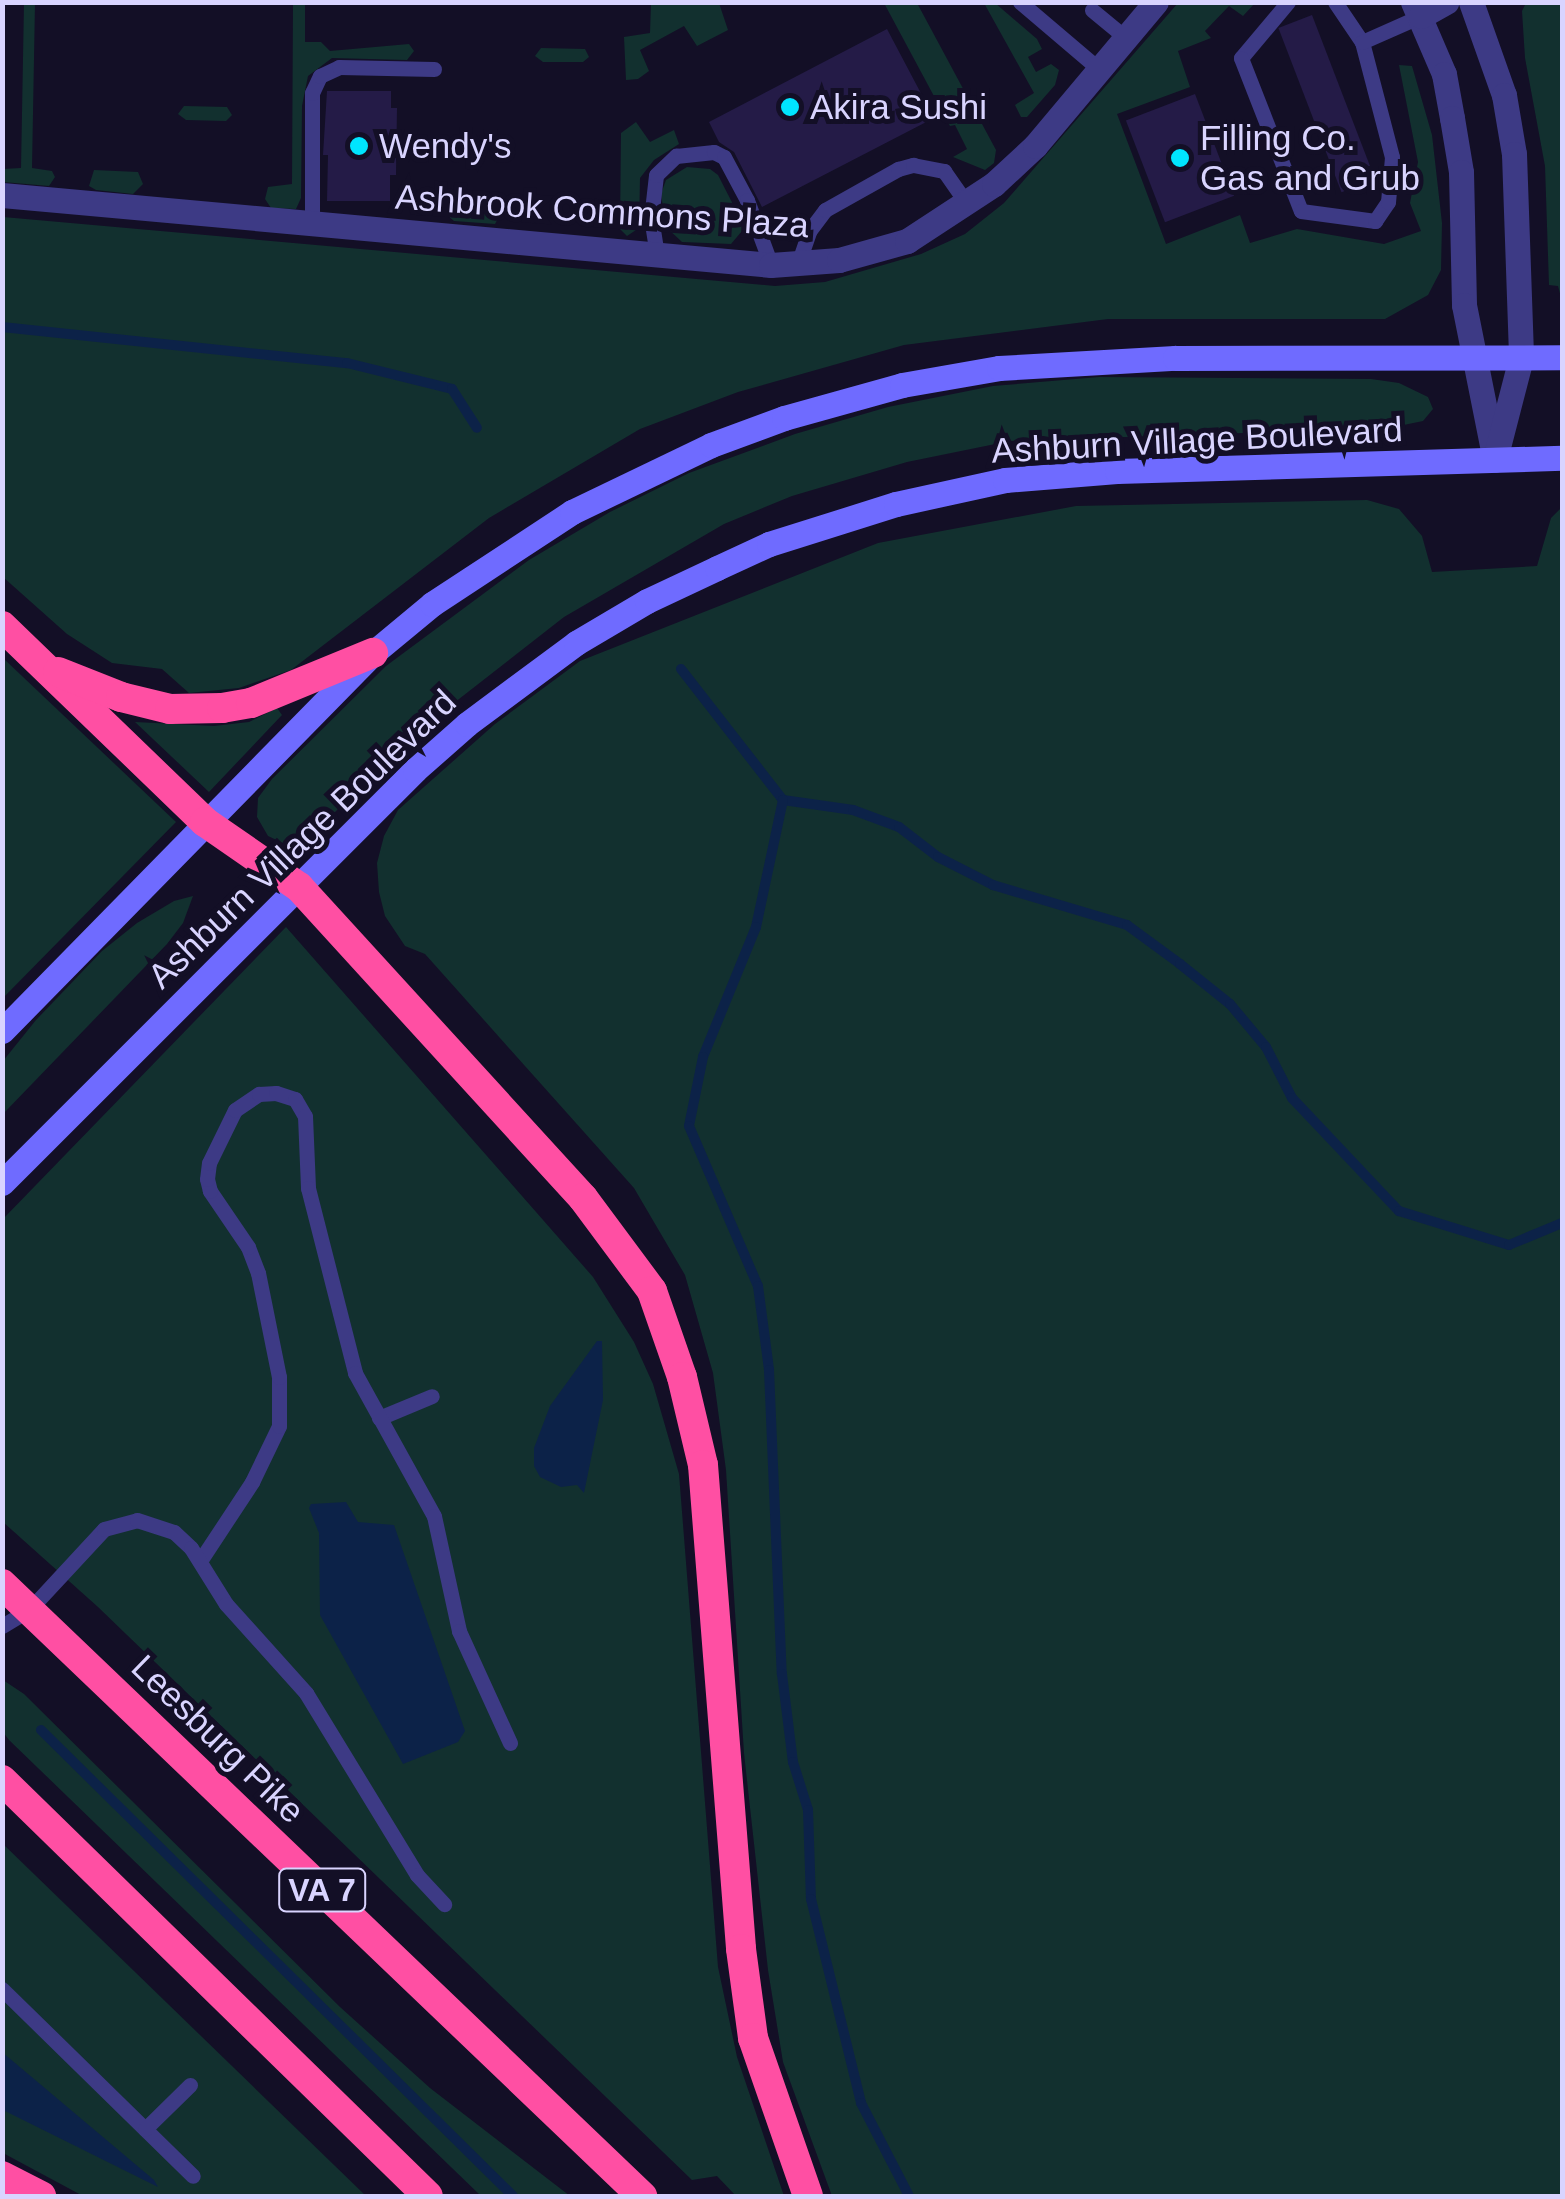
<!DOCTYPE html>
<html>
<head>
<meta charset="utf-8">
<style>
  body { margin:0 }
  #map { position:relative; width:1565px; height:2199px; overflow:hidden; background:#130f26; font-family:Arial,sans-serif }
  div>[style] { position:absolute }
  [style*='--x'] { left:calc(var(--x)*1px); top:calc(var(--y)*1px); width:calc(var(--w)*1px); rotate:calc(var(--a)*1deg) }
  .green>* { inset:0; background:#12302f }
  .water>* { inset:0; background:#0c2248 }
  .stream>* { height:10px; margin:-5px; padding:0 5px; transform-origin:5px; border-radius:5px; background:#0c2248 }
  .building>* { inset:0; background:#241b47; transform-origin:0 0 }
  .service>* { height:15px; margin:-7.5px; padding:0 7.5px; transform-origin:7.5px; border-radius:7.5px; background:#3d3a85 }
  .minor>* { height:25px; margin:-12.5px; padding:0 12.5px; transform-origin:12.5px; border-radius:12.5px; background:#3d3a85 }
  .secondary>* { height:25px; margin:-12.5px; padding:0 12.5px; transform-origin:12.5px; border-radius:12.5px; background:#6f6bff }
  .motorway>* { height:30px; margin:-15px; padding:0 15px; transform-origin:15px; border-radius:15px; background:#ff4fa3 }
  .dots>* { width:28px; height:28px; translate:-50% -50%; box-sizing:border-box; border:5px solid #130f26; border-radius:50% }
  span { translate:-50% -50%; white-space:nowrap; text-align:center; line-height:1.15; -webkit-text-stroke:10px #130f26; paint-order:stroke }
  .shield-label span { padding:2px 8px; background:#130f26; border:2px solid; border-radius:8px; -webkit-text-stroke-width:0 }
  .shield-label { font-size:32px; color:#d9d4ff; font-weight:700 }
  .poi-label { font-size:35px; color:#d9d4ff }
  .left { translate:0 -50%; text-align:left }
  .street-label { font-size:35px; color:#d9d4ff }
  .frame { position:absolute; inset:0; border:5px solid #d9d4ff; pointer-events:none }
</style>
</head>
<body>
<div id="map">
  <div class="green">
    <div style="clip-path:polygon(24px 3px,35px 3px,32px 168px,52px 171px,55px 177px,49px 186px,3px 182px,3px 169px,21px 168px)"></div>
    <div style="clip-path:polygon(293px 3px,305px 3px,305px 42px,321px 42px,330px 51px,409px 44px,414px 51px,407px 60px,332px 58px,308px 76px,302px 106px,301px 198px,296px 209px,271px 208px,265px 199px,268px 187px,292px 184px)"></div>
    <div style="clip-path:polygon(651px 3px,719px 3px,728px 30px,697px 46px,684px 26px,640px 50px,649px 71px,638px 79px,626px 80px,624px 37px,650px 33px)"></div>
    <div style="clip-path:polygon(884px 3px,917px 3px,996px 150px,994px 163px,985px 170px,953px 157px,967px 149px,955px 125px,950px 126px)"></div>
    <div style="clip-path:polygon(984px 3px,995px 3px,1037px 39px,1042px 49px,1028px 57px,1036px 72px,1051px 64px,1059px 70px,1055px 85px,1027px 117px,1021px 117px,1015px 105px,1034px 93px)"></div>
    <div style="clip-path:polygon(1255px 3px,1243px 16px,1229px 6px,1205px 31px,1211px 38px,1178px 51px,1190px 87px,1117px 114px,1166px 244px,1240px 215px,1250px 243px,1297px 229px,1384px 244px,1421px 231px,1410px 203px,1418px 162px,1399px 65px,1412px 66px,1432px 135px,1442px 223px,1441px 270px,1428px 295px,1385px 319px,1108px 319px,904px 345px,738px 392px,640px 429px,489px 518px,291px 670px,239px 688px,189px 693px,162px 669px,112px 663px,67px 634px,3px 577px,3px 217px,775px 286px,825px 282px,921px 254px,965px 234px,1004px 203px,1178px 3px)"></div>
    <div style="clip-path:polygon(1526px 3px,1562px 3px,1562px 301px,1558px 286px,1549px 285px,1545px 166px,1525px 58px,1522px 11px)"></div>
    <div style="clip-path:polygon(541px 48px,585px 49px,589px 57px,583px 62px,543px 62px,535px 56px)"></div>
    <div style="clip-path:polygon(184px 106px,227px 107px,232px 115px,226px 121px,186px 120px,178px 114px)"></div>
    <div style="clip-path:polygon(636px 122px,650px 142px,674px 130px,679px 144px,654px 160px,640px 178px,639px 228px,627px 236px,620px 229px,621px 133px)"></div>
    <div style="clip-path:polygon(687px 167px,710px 169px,718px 175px,741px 220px,742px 231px,731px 244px,682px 242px,666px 227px,661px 194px,666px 180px)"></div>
    <div style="clip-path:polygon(94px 170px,138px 172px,143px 184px,133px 194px,96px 190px,89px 186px)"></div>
    <div style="clip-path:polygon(453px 207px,495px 208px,501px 213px,495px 224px,454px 221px,446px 214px)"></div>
    <div style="clip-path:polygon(1099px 377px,1371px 379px,1399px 383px,1428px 397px,1433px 409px,1423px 421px,1389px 428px,1010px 441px,907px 462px,792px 496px,724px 524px,564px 617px,409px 738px,311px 836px,283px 843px,268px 836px,257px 817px,258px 798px,272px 779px,386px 666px,529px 560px,610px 512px,689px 473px,795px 434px,888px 407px,993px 386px)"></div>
    <div style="clip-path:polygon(1367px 500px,1399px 509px,1422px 536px,1432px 572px,1537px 566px,1551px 518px,1562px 507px,1562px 2196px,832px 2196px,783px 2062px,768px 1970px,744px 1753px,726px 1470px,713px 1373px,685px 1275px,634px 1188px,425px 954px,405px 946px,385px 916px,379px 892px,377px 863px,384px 836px,398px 810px,495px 724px,580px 661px,878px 543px,1076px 506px)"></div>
    <div style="clip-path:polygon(3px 658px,176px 822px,3px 998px,2px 998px)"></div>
    <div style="clip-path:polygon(277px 708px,282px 715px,209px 792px,135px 722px,214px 726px,249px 722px)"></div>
    <div style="clip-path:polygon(193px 896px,183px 923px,167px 944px,3px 1114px,3px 1061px,36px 1020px,102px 951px,137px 923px,174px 901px)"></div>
    <div style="clip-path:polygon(286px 927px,593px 1277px,634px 1342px,653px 1384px,679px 1474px,718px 1967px,737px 2057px,784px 2196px,736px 2196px,717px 2176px,692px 2180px,98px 1607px,3px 1522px,3px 1219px)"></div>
    <div style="clip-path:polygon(3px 1680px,24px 1694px,340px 2007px,430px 2088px,570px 2196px,481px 2196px,9px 1740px,3px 1732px)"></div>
    <div style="clip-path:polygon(2px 1843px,366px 2196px,83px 2196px,3px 2153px)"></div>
  </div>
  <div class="water">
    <div style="clip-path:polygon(597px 1341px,602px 1341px,603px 1400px,584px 1493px,577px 1485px,561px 1487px,540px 1477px,534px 1466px,534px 1448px,550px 1406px)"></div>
    <div style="clip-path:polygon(346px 1502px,358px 1522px,394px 1525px,465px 1731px,458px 1742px,403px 1764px,320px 1615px,319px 1533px,309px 1508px,311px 1504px)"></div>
    <div style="clip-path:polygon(2px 2052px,154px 2180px,158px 2187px,3px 2110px)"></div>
  </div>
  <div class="stream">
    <div style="--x:2;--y:327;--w:347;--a:6"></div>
    <div style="--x:347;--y:363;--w:108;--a:13.9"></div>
    <div style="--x:452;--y:389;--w:46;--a:57.3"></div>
    <div style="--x:681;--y:669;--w:166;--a:52.1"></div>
    <div style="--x:783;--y:800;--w:71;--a:8.1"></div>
    <div style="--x:853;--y:810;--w:49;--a:20.3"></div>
    <div style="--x:899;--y:827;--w:49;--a:37.6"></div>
    <div style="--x:938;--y:857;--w:62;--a:27"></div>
    <div style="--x:993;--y:885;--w:140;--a:16.6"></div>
    <div style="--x:1127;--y:925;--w:66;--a:36.3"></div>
    <div style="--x:1180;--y:964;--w:64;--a:38.7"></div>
    <div style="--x:1230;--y:1004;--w:56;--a:50.1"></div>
    <div style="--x:1266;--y:1047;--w:57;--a:63"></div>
    <div style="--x:1292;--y:1098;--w:156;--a:46.6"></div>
    <div style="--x:1399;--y:1211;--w:115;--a:17.2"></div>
    <div style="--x:1509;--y:1245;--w:57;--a:-22.5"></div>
    <div style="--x:783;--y:800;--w:130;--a:102"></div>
    <div style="--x:756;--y:927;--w:140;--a:112.2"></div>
    <div style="--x:703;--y:1057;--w:70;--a:101.5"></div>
    <div style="--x:689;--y:1126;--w:174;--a:66.7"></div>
    <div style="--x:758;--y:1286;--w:85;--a:82.5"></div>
    <div style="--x:769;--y:1370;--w:304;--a:87.6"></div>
    <div style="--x:782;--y:1674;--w:89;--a:82.9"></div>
    <div style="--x:793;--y:1762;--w:50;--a:72.6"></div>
    <div style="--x:808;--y:1810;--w:89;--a:88.1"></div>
    <div style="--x:811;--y:1899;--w:210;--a:76.2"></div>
    <div style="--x:861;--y:2103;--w:105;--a:62.7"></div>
    <div style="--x:41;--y:1730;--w:663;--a:44.63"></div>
  </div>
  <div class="building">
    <div style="left:1312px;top:15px;width:176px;height:36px;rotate:69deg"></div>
    <div style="clip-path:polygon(887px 29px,934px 118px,762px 207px,734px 152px,719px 142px,709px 122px)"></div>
    <div style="clip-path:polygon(327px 91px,391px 91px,391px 108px,397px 108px,396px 175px,390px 175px,390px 201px,327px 201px,328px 155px,323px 155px)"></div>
    <div style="left:1195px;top:94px;width:109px;height:74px;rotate:69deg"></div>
  </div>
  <div class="service">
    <div style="--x:1020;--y:2;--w:105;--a:40.4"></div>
    <div style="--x:1288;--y:2;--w:73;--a:130"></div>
    <div style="--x:1241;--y:58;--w:164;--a:68.6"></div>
    <div style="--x:1301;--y:211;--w:75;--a:7.7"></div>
    <div style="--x:1375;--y:221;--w:23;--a:-56"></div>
    <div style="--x:1388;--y:202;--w:45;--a:-84.9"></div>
    <div style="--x:1392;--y:157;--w:119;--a:-104.6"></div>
    <div style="--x:1362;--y:42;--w:48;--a:-124"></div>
    <div style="--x:1092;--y:10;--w:44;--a:39.5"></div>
    <div style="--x:1362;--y:42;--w:64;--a:-23.8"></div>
    <div style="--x:312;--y:223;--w:130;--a:-90"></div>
    <div style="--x:312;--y:93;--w:19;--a:-65"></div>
    <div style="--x:320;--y:76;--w:21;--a:-25"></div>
    <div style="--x:339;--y:67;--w:95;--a:1.2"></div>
    <div style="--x:657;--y:255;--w:36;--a:-99"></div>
    <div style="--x:651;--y:219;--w:44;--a:-83.5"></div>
    <div style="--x:656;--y:175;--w:28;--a:-44"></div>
    <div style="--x:676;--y:156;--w:38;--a:-6"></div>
    <div style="--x:714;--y:152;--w:11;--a:27"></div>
    <div style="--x:724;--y:157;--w:49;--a:61.9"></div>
    <div style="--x:747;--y:200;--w:69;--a:69.7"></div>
    <div style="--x:798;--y:264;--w:36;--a:-71"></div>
    <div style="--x:810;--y:230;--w:25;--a:-53"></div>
    <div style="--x:825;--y:210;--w:84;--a:-29.3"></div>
    <div style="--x:898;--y:169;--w:16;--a:-15"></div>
    <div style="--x:913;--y:165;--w:32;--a:11"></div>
    <div style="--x:944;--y:171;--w:40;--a:55.1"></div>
    <div style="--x:379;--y:1418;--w:57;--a:-22.5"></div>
    <div style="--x:200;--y:1561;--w:95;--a:-56.6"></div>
    <div style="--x:252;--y:1482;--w:62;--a:-64.3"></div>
    <div style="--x:279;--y:1426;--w:49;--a:-90"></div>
    <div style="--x:279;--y:1377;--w:106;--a:-101.4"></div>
    <div style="--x:258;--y:1273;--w:28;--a:-111"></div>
    <div style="--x:248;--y:1247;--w:68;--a:-124.2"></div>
    <div style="--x:210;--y:1191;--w:12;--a:-104"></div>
    <div style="--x:207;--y:1179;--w:16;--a:-83"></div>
    <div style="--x:209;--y:1163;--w:59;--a:-63.9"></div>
    <div style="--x:235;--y:1110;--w:29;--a:-34"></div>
    <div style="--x:259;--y:1094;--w:17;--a:-3"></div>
    <div style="--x:276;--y:1093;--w:20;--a:18"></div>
    <div style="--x:295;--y:1099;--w:20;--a:60"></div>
    <div style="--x:305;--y:1116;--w:72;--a:87.6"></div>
    <div style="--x:308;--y:1188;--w:191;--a:75.7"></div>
    <div style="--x:355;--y:1373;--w:163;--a:61.1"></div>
    <div style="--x:434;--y:1516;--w:118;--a:77.7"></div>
    <div style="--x:459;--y:1631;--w:123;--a:65.5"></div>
    <div style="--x:2;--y:1626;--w:31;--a:-31"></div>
    <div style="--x:29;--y:1610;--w:110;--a:-47.2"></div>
    <div style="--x:104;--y:1529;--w:34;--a:-15"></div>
    <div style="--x:137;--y:1520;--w:39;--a:18"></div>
    <div style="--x:174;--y:1532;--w:23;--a:43"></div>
    <div style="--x:191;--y:1548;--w:66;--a:58"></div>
    <div style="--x:226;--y:1604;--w:120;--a:48"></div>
    <div style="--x:306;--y:1693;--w:213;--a:58.6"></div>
    <div style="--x:417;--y:1875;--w:40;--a:47"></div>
    <div style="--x:2;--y:1989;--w:267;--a:44.4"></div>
    <div style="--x:145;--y:2129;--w:63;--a:-44.4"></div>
  </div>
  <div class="minor">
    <div style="--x:1413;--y:2;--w:78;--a:66.7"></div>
    <div style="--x:1444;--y:74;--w:45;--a:79.7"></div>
    <div style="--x:1452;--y:118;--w:55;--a:80.5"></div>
    <div style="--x:1461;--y:172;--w:133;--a:88.7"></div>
    <div style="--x:1464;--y:305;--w:158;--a:78.7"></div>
    <div style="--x:1471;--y:2;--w:99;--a:70.5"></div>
    <div style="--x:1504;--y:95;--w:60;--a:80.4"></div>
    <div style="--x:1514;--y:154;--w:204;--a:88"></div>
    <div style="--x:1521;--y:358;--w:100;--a:104.5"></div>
    <div style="--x:1421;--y:16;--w:29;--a:-29"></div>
    <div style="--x:2;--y:195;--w:772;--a:5.2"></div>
    <div style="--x:771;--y:265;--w:68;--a:-4.2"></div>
    <div style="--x:839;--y:260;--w:71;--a:-15.6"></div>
    <div style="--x:907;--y:241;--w:104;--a:-33.2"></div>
    <div style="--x:994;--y:184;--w:56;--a:-42.8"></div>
    <div style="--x:1035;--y:146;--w:188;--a:-50"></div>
  </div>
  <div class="secondary">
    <div style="--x:2;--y:1031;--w:530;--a:-45.54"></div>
    <div style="--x:373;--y:653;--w:77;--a:-39.7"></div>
    <div style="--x:432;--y:604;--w:168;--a:-33.3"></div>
    <div style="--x:572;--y:512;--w:154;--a:-25.7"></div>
    <div style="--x:711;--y:445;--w:78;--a:-20.3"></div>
    <div style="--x:784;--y:418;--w:123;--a:-15.6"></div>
    <div style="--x:902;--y:385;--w:98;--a:-9.9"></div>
    <div style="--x:999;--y:368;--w:176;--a:-3.3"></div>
    <div style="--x:1175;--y:358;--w:387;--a:-0.1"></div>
    <div style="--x:2;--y:1183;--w:584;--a:-45"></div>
    <div style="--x:415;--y:770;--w:69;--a:-41.5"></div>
    <div style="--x:467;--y:724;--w:136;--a:-36.6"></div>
    <div style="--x:576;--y:643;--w:82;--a:-30.6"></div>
    <div style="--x:647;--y:601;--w:77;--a:-25.2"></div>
    <div style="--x:717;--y:568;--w:57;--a:-24.8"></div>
    <div style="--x:769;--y:544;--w:133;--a:-17.5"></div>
    <div style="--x:896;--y:504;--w:112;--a:-12.4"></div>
    <div style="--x:1005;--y:480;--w:112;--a:-4.6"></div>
    <div style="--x:1117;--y:471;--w:445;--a:-1.7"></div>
  </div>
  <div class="motorway">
    <div style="--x:2;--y:626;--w:282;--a:44"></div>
    <div style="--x:205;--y:822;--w:114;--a:34.7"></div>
    <div style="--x:299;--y:887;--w:421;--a:47.6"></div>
    <div style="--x:583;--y:1198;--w:116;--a:53.4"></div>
    <div style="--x:652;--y:1291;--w:91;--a:70.8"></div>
    <div style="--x:682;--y:1377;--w:90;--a:76.6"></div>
    <div style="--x:703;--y:1465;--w:485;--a:85.5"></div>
    <div style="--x:741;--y:1949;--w:90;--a:82.3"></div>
    <div style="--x:753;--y:2038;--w:167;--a:70.8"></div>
    <div style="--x:58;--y:672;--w:68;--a:21.6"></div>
    <div style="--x:121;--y:697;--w:50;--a:13.8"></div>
    <div style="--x:170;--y:709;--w:52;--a:-1.1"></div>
    <div style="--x:222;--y:708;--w:29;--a:-10"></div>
    <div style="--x:251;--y:703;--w:132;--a:-22.3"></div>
    <div style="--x:2;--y:1584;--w:886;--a:43.72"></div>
    <div style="--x:2;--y:1780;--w:595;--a:44.32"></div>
    <div style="--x:2;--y:2176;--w:44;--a:27.1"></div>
  </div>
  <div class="dots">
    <div style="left:790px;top:107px;background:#00e5ff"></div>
    <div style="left:359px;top:146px;background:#00e5ff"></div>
    <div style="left:1180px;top:158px;background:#00e5ff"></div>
  </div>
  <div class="shield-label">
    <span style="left:322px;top:1890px">VA 7</span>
  </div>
  <div class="poi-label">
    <span class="left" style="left:810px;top:107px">Akira Sushi</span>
    <span class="left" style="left:1200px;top:158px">Filling Co.<br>Gas and Grub</span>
    <span class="left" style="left:379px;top:146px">Wendy's</span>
  </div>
  <div class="street-label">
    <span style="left:602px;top:211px;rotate:4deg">Ashbrook Commons Plaza</span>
    <span style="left:1197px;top:440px;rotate:-3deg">Ashburn Village Boulevard</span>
    <span style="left:302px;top:839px;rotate:-44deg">Ashburn Village Boulevard</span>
    <span style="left:218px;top:1739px;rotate:44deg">Leesburg Pike</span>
  </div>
  <div class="frame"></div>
</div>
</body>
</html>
